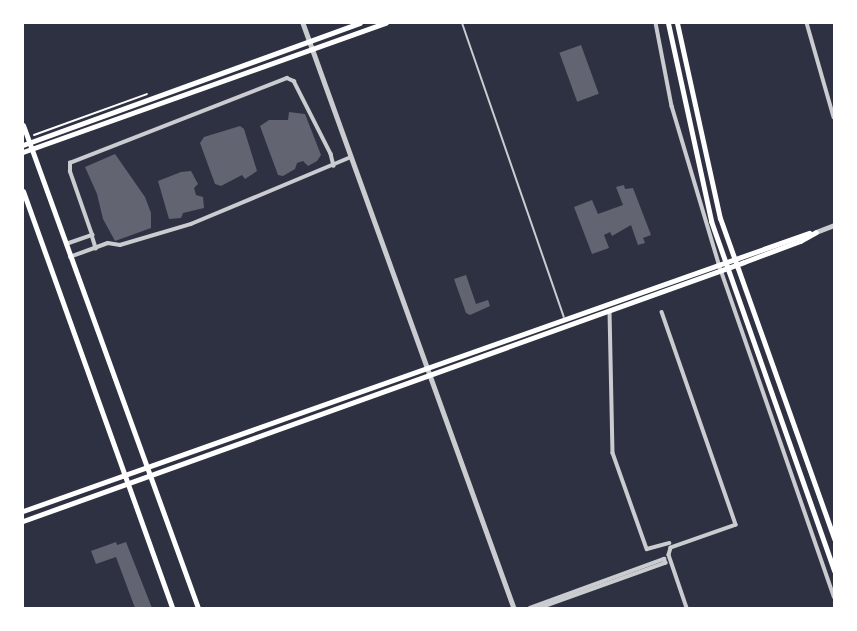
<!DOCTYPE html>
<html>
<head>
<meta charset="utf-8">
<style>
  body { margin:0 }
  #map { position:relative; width:857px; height:631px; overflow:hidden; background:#2d3142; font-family:"Noto Sans",sans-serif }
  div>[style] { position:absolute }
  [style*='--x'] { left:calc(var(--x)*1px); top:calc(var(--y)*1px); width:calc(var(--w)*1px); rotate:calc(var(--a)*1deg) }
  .building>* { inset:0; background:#626471; transform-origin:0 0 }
  .path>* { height:2px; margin:-1px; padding:0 1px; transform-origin:1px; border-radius:1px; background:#fff }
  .service>* { height:2px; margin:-1px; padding:0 1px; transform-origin:1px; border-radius:1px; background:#caccd0 }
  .minor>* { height:3.5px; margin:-1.75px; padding:0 1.75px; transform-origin:1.75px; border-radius:1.75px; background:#caccd0 }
  .tertiary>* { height:4.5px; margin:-2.25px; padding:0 2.25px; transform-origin:2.25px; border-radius:2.25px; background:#caccd0 }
  .secondary>* { height:4.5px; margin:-2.25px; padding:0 2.25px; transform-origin:2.25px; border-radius:2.25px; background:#fff }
  .primary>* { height:5px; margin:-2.5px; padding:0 2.5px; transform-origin:2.5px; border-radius:2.5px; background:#fff }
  span { translate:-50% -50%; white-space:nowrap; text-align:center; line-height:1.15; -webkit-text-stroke:5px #fff; paint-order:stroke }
  .frame { position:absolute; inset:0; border:24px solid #fff; pointer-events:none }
</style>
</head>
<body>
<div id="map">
  <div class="building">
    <div style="left:581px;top:45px;width:52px;height:23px;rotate:70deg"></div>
    <div style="clip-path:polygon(289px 112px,305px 114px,321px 155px,317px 161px,308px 166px,303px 161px,297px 163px,295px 169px,283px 176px,278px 175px,260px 126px,269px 120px,288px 120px)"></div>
    <div style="clip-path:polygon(240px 126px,244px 129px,257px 171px,245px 179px,242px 175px,221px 186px,215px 184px,200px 143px,204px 137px)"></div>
    <div style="clip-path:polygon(115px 154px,145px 197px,151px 213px,151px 228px,115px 241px,103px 219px,97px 194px,85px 167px)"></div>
    <div style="clip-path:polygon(191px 171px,198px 184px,194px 188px,196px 195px,203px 197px,204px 208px,183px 213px,181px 218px,169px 219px,158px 181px,181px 172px)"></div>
    <div style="clip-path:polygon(624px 185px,625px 189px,633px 188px,651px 235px,643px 238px,645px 243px,638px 245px,631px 225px,612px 236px,610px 232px,604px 235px,609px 248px,592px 254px,574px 207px,592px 200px,598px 214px,623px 205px,616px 187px)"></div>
    <div style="clip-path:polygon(466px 275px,476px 304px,488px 300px,490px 306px,470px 315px,466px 313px,454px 279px)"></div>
    <div style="clip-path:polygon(116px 542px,117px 545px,126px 542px,152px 608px,135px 608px,116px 557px,96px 564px,91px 551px)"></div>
  </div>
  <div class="path">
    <div style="--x:34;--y:135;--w:120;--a:-19.9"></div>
  </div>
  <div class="service">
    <div style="--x:462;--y:23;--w:311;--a:70.9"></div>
  </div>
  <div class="minor">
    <div style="--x:656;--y:23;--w:85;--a:79.1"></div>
    <div style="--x:672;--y:106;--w:165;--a:73.4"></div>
    <div style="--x:719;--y:264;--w:352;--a:70.9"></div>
    <div style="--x:807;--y:23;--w:98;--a:74"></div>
    <div style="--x:92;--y:235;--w:14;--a:73"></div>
    <div style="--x:66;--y:244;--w:28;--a:-19"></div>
    <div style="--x:92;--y:235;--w:67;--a:-109.2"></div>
    <div style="--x:70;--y:172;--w:9;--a:-90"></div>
    <div style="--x:70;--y:163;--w:233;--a:-21.4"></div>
    <div style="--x:287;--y:78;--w:8;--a:23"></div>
    <div style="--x:294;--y:81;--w:82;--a:63.1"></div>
    <div style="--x:331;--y:154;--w:12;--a:76"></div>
    <div style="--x:70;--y:257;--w:40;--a:-20.2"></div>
    <div style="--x:108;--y:243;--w:12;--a:9"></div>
    <div style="--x:120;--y:245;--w:74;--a:-16.5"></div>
    <div style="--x:191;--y:224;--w:173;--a:-22.7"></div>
    <div style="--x:610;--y:311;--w:142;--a:88.8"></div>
    <div style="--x:613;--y:453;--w:102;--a:70.5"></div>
    <div style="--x:647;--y:549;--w:23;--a:-15"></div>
    <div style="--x:662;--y:312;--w:225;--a:70.8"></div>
    <div style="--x:736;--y:525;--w:69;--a:160.5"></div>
    <div style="--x:671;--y:548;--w:7;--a:106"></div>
    <div style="--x:669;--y:555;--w:56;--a:71.2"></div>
    <div style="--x:530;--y:608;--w:143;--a:-20.1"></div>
    <div style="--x:664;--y:559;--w:4;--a:63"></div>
    <div style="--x:666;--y:563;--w:133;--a:160.2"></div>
  </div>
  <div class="tertiary">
    <div style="--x:303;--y:23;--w:622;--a:70.17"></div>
    <div style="--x:816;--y:232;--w:19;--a:-21"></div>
  </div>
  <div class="secondary">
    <div style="--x:23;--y:145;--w:358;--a:-19.9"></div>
    <div style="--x:23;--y:152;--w:385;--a:-19.6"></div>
  </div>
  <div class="primary">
    <div style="--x:668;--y:23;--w:203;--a:77.7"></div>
    <div style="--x:711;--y:221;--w:371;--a:70.6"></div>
    <div style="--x:677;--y:23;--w:200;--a:77.6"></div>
    <div style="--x:720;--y:218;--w:341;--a:70.4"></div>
    <div style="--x:23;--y:125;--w:514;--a:70.08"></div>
    <div style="--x:23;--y:191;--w:443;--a:70.3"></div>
    <div style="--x:23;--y:511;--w:834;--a:-19.48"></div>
    <div style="--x:23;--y:521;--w:766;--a:-19.76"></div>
    <div style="--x:744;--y:262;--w:60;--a:-20.6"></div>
    <div style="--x:800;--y:241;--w:18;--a:-29"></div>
  </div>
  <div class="frame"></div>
</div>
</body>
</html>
